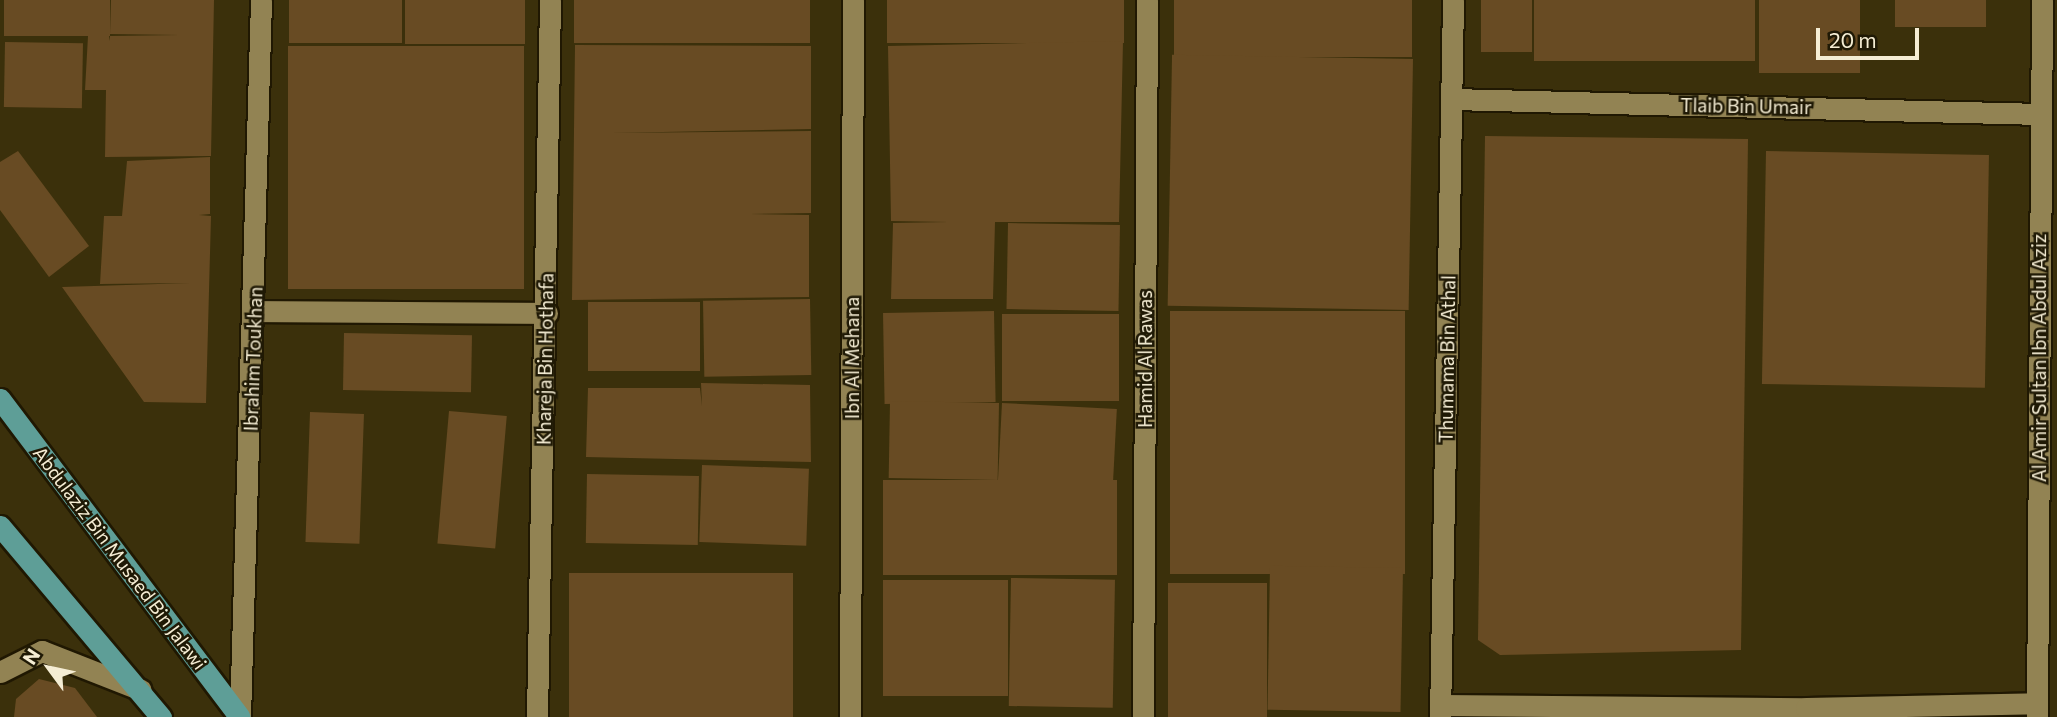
<!DOCTYPE html>
<html>
<head>
<meta charset="utf-8">
<style>
  body { margin:0 }
  #map { position:relative; width:2057px; height:717px; overflow:hidden; background:#3b300b; font-family:Commissioner,sans-serif }
  div>[style] { position:absolute }
  [style*='--x'] { left:calc(var(--x)*1px); top:calc(var(--y)*1px); width:calc(var(--w)*1px); rotate:calc(var(--a)*1deg) }
  .building>* { inset:0; background:#684b23; transform-origin:0 0 }
  .roads { filter:drop-shadow(2px 0 #201802) drop-shadow(-2px 0 #201802) drop-shadow(0 2px #201802) drop-shadow(0 -2px #201802) }
  .minor>* { height:21px; margin:-10.5px; padding:0 10.5px; transform-origin:10.5px; border-radius:10.5px; background:#928353 }
  .major>* { height:21px; margin:-10.5px; padding:0 10.5px; transform-origin:10.5px; border-radius:10.5px; background:#5e9e97 }
  span { translate:-50% -50%; white-space:nowrap; text-align:center; line-height:1.15; -webkit-text-stroke:5px #1f1905; paint-order:stroke }
  .street-label { font-size:19px; color:#f5edd4 }
  .north { position:absolute; left:14px; top:633px; width:70px; height:70px; -webkit-text-stroke:5px #1f1905; paint-order:stroke; rotate:303deg; font-size:19px; font-weight:700; line-height:28px; text-align:center; color:#f5edd4 }
  .north::after { content:''; display:block; margin:auto; width:24px; height:32px; background:#f5edd4; clip-path:polygon(50% 0,100% 100%,50% 72%,0 100%) }
  .scale { position:absolute; left:1816px; top:28px; width:103px; height:32px; box-sizing:border-box; border:4px solid #f5edd4; border-top:0; padding-left:9px; font-size:21px; line-height:24px; white-space:nowrap; color:#f5edd4; -webkit-text-stroke:5px #1f1905; paint-order:stroke }
</style>
</head>
<body>
<div id="map">
  <div class="building">
    <div style="left:4px;top:0;width:106px;height:36px"></div>
    <div style="clip-path:polygon(111px 0,214px 0,211px 156px,105px 157px,106px 90px,85px 90px,88px 36px,109px 36px,110px 41px,110px 36px,179px 35px,110px 34px)"></div>
    <div style="left:289px;top:0;width:113px;height:43px"></div>
    <div style="left:405px;top:0;width:120px;height:44px"></div>
    <div style="left:574px;top:0;width:236px;height:43px"></div>
    <div style="left:887px;top:0;width:237px;height:43px"></div>
    <div style="left:1174px;top:0;width:238px;height:57px"></div>
    <div style="left:1481px;top:0;width:51px;height:52px"></div>
    <div style="left:1534px;top:0;width:221px;height:61px"></div>
    <div style="left:1759px;top:0;width:101px;height:73px"></div>
    <div style="left:1895px;top:0;width:91px;height:27px"></div>
    <div style="clip-path:polygon(1123px 41px,1119px 222px,995px 222px,993px 299px,891px 299px,893px 223px,948px 222px,891px 221px,888px 46px)"></div>
    <div style="left:5px;top:42px;width:78px;height:65px;rotate:1deg"></div>
    <div style="clip-path:polygon(575px 45px,811px 46px,811px 129px,611px 133px,811px 131px,811px 213px,750px 214px,809px 215px,809px 297px,572px 300px)"></div>
    <div style="left:288px;top:46px;width:236px;height:243px"></div>
    <div style="left:1413px;top:59px;width:251px;height:241px;rotate:91deg"></div>
    <div style="clip-path:polygon(1485px 136px,1748px 139px,1741px 650px,1500px 655px,1478px 640px)"></div>
    <div style="clip-path:polygon(18px 151px,89px 246px,49px 277px,0 210px,0 162px)"></div>
    <div style="left:1766px;top:151px;width:223px;height:233px;rotate:1deg"></div>
    <div style="clip-path:polygon(210px 157px,210px 214px,199px 215px,211px 216px,206px 403px,144px 402px,62px 287px,190px 283px,100px 284px,104px 216px,122px 216px,127px 161px)"></div>
    <div style="left:1008px;top:223px;width:112px;height:86px;rotate:1deg"></div>
    <div style="left:810px;top:299px;width:76px;height:107px;rotate:89deg"></div>
    <div style="left:588px;top:302px;width:112px;height:69px"></div>
    <div style="left:994px;top:311px;width:91px;height:111px;rotate:89deg"></div>
    <div style="left:1170px;top:311px;width:235px;height:263px"></div>
    <div style="left:1002px;top:314px;width:117px;height:87px"></div>
    <div style="left:344px;top:333px;width:128px;height:57px;rotate:1deg"></div>
    <div style="clip-path:polygon(701px 383px,810px 385px,811px 462px,586px 457px,588px 388px,700px 388px,702px 406px)"></div>
    <div style="left:999px;top:403px;width:77px;height:109px;rotate:91deg"></div>
    <div style="left:1002px;top:403px;width:115px;height:77px;rotate:3deg"></div>
    <div style="left:449px;top:411px;width:58px;height:133px;rotate:5deg"></div>
    <div style="left:310px;top:412px;width:54px;height:130px;rotate:2deg"></div>
    <div style="left:702px;top:465px;width:107px;height:77px;rotate:2deg"></div>
    <div style="left:587px;top:474px;width:112px;height:69px;rotate:1deg"></div>
    <div style="left:1117px;top:480px;width:95px;height:234px;rotate:90deg"></div>
    <div style="left:1403px;top:568px;width:144px;height:133px;rotate:91deg"></div>
    <div style="left:569px;top:573px;width:224px;height:144px"></div>
    <div style="left:1011px;top:578px;width:104px;height:128px;rotate:1deg"></div>
    <div style="left:1008px;top:580px;width:116px;height:125px;rotate:90deg"></div>
    <div style="left:1168px;top:583px;width:99px;height:134px"></div>
    <div style="clip-path:polygon(39px 679px,75px 688px,97px 717px,14px 717px,16px 699px)"></div>
  </div>
  <div class="roads">
    <div class="minor">
      <div style="--x:1452;--y:99;--w:588;--a:1.46"></div>
      <div style="--x:255;--y:311;--w:292;--a:0.4"></div>
      <div style="--x:0;--y:672;--w:47;--a:-26.6"></div>
      <div style="--x:42;--y:651;--w:106;--a:21.5"></div>
      <div style="--x:1441;--y:705;--w:365;--a:0.5"></div>
      <div style="--x:1806;--y:708;--w:231;--a:-1.2"></div>
      <div style="--x:240;--y:717;--w:717;--a:-88.32"></div>
      <div style="--x:537;--y:717;--w:717;--a:-88.96"></div>
      <div style="--x:850;--y:717;--w:717;--a:-89.76"></div>
      <div style="--x:1143;--y:717;--w:717;--a:-89.68"></div>
      <div style="--x:1440;--y:717;--w:717;--a:-88.96"></div>
      <div style="--x:2037;--y:717;--w:717;--a:-89.6"></div>
    </div>
    <div class="major">
      <div style="--x:0;--y:399;--w:398;--a:53"></div>
      <div style="--x:0;--y:526;--w:250;--a:49.9"></div>
    </div>
  </div>
  <div class="street-label">
    <span style="left:1746px;top:106px;rotate:1deg">Tlaib Bin Umair</span>
    <span style="left:852px;top:358px;rotate:-90deg">Ibn Al Mehana</span>
    <span style="left:2039px;top:358px;rotate:-90deg">Al Amir Sultan Ibn Abdul Aziz</span>
    <span style="left:253px;top:359px;rotate:-88deg">Ibrahim Toukhan</span>
    <span style="left:545px;top:359px;rotate:-89deg">Khareja Bin Hothafa</span>
    <span style="left:1145px;top:359px;rotate:-90deg">Hamid Al Rawas</span>
    <span style="left:1447px;top:359px;rotate:-89deg">Thumama Bin Athal</span>
    <span style="left:120px;top:558px;rotate:53deg">Abdulaziz Bin Musaed Bin Jalawi</span>
  </div>
  <div class="north">N</div>
  <div class="scale">20 m</div>
</div>
</body>
</html>
